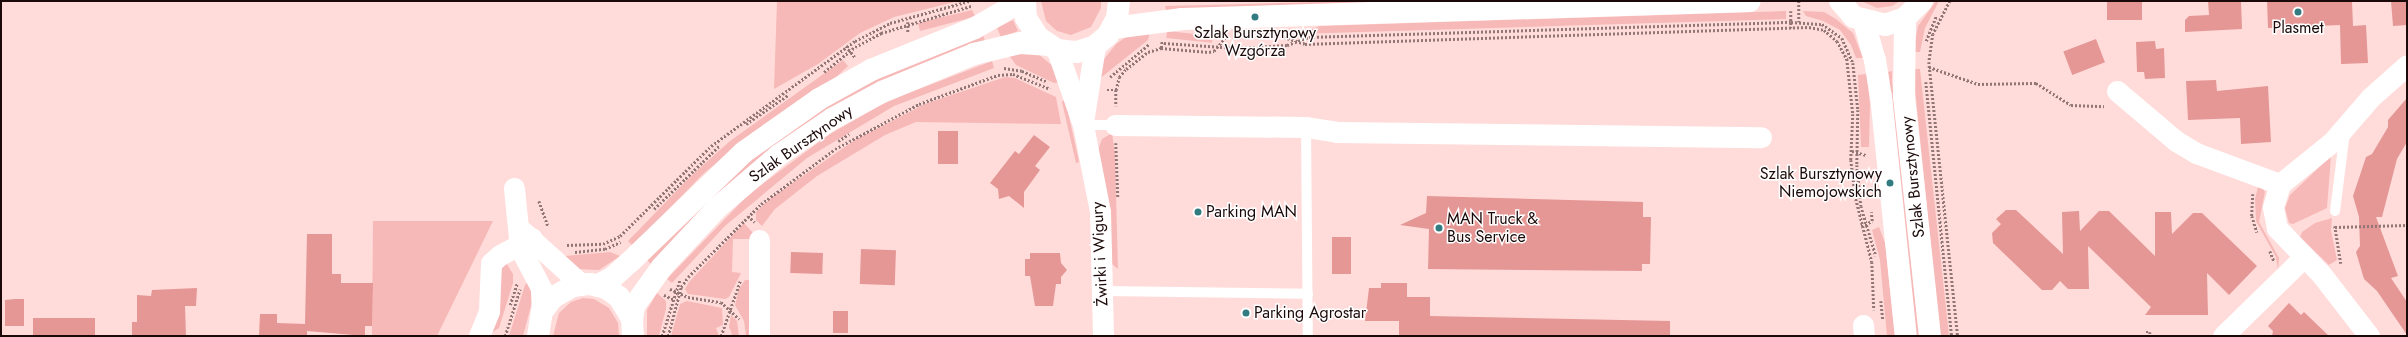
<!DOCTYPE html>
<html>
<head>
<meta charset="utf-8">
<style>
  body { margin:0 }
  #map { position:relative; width:2408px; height:337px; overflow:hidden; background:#ffdcda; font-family:Jost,sans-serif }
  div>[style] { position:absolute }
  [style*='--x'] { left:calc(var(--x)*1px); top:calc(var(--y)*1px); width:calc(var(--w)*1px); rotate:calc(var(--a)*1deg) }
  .green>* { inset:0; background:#f6b9b7; transform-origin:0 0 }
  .building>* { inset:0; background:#e59795; transform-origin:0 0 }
  .path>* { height:2.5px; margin-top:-1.25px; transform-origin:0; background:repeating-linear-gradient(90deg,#917675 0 2px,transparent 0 4px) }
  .lane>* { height:10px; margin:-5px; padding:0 5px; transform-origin:5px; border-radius:5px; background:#fff }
  .street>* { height:21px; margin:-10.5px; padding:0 10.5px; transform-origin:10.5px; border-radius:10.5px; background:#fff }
  .secondary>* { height:22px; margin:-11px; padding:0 11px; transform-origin:11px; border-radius:11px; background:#fff }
  .dots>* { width:11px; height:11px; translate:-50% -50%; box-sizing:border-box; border:2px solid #fff; border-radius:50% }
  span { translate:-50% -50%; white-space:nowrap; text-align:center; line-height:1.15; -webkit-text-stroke:3px #fff; paint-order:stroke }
  .poi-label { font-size:16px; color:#1b0808 }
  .right { translate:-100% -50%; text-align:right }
  .left { translate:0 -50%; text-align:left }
  .street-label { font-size:16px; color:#1b0808 }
  .frame { position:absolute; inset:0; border:2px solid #1b0808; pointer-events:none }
</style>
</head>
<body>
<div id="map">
  <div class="green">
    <div style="clip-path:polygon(777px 1px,959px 1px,894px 17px,860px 33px,818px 64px,774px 89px)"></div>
    <div style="clip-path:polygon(1041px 1px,1101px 1px,1101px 8px,1091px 27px,1071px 35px,1057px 31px,1046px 21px)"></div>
    <div style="clip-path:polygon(1354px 1px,1434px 1px,1166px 10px,1165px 6px)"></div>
    <div style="clip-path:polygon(1861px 1px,1900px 1px,1892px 6px,1877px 8px)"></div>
    <div style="clip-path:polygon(1936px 1px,1939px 1px,1925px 28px,1920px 52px,1913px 52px,1918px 26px)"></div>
    <div style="clip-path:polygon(972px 10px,975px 16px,966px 19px,920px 31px,918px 23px)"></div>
    <div style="clip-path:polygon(1786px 11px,1786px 19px,1296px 34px,1320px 26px)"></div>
    <div style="clip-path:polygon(1803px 11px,1824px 12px,1836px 19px,1853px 33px,1863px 58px,1856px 58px,1851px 45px,1840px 30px,1823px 21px,1806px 16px)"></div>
    <div style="clip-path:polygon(1013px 20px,1018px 31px,1001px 37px,997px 28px)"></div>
    <div style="left:1167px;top:31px;width:46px;height:7px;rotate:6deg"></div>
    <div style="clip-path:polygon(1150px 32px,1148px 40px,1098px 80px,1101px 63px,1116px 44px,1126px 37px)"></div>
    <div style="clip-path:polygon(983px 35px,985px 41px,903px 72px,652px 265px,647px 260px,750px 159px,824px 107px,875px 79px)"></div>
    <div style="clip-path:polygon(1037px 53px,1055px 68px,1061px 82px,1054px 83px,1016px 65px,1008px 54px)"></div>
    <div style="clip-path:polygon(843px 60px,848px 66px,835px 78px,753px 132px,702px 175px,633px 246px,628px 241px,691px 176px,730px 141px)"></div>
    <div style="clip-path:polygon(992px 61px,994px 68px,894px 106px,807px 158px,725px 226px,672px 283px,667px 279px,749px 194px,830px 134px,888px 101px)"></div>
    <div style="clip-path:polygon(1913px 69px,1920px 69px,1949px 336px,1940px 336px)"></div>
    <div style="clip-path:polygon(1892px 71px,1892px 82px,1919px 336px,1916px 336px,1888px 72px)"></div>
    <div style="clip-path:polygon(1867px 74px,1870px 104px,1869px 147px,1861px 147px,1858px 75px)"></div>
    <div style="clip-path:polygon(1005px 77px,1015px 78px,1056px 97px,1061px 124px,916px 122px,885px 135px,817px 176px,775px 209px,762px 226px,756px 220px,756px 212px,771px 198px,855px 140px,925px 104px)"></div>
    <div style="clip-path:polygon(1065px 99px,1078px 157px,1079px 162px,1076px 163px,1062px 102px)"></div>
    <div style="clip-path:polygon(1112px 133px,1115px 154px,1118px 269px,1112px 264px,1110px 221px,1097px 153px,1102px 139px)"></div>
    <div style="clip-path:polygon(2331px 156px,2327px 208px,2293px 224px,2289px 223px,2285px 208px,2290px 195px)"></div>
    <div style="clip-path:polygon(2259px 183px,2265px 192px,2259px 222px,2279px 258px,2278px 270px,2276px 257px,2256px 221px,2255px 199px)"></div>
    <div style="clip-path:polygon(2332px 218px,2331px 230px,2337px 260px,2329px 265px,2300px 237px,2302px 232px,2315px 223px)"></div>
    <div style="clip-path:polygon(373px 221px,493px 221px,437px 336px,372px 336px)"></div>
    <div style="clip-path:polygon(744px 223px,754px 234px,750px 239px,733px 239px,732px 272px,741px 273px,729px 297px,725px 299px,688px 294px,685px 289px,689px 282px)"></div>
    <div style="clip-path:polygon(1879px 227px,1885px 243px,1895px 336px,1887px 336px,1880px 260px,1872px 230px)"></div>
    <div style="clip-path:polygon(610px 252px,620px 256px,599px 270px,577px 269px,565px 256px)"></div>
    <div style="clip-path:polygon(505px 261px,513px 274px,513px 283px,499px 328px,489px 334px,498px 272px)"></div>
    <div style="clip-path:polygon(530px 279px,532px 302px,523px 336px,509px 336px,525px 285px)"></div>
    <div style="clip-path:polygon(745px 280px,749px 280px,752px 336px,746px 336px,744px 321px,735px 305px,739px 289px)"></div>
    <div style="clip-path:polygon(657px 293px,666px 301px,666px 309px,659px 336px,647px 336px,647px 310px)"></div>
    <div style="clip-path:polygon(583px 298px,594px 299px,609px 308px,618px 323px,619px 336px,553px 336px,559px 313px,571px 302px)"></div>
    <div style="clip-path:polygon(687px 301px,722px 308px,723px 325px,716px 328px,719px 336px,671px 336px,680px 304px)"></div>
    <div style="clip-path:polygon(731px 315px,737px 321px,739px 336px,729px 336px,732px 334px,729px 327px)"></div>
  </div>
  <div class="building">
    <div style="left:2107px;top:1px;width:35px;height:19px"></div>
    <div style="clip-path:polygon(2208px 1px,2241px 1px,2242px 29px,2185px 32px,2185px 20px,2189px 16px,2209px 15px)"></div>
    <div style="clip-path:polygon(2267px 1px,2352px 1px,2353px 26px,2366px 25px,2368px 63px,2341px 64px,2340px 25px,2268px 28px)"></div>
    <div style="clip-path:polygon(2391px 1px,2407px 1px,2407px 25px,2393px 26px)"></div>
    <div style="left:2096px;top:39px;width:25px;height:35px;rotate:69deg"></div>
    <div style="clip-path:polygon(2155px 41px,2156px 49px,2164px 48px,2165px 78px,2145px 79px,2144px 72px,2137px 72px,2136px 42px)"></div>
    <div style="clip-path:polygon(2216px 80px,2217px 91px,2268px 86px,2271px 142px,2241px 144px,2240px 118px,2188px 120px,2186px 81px)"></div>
    <div style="clip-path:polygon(2407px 98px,2407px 142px,2397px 159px,2382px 217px,2376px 217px,2398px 276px,2391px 278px,2407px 302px,2407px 335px,2377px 291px,2364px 279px,2356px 252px,2360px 246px,2359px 217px,2353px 196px,2366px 157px,2372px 154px,2388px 127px,2388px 120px)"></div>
    <div style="left:938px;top:131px;width:20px;height:33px"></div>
    <div style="clip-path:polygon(1034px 135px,1050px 147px,1035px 166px,1040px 170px,1024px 192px,1024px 208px,1009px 196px,999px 199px,998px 189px,990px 183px,1015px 151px,1019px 154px)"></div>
    <div style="clip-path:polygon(1427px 196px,1643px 202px,1643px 217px,1651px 217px,1650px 264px,1642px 264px,1642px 271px,1428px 269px,1429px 229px,1400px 225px,1426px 213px)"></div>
    <div style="clip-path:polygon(2006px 210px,2016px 210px,2063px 254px,2062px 212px,2079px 211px,2080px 231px,2099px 211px,2109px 211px,2155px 256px,2155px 212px,2171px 212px,2172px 234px,2193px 213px,2202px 213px,2257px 266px,2229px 295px,2207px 273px,2208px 315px,2145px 315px,2151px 307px,2088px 246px,2089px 289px,2068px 289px,2060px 281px,2052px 290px,2042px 290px,1993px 243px,1992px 233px,2001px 224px,1996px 219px)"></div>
    <div style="clip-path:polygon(307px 234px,332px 234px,332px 274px,341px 274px,341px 283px,373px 283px,372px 326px,365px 326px,365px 336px,307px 331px,307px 336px,259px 336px,260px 314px,277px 314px,277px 323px,305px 324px)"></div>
    <div style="left:1332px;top:237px;width:19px;height:37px"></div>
    <div style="left:861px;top:249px;width:35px;height:35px;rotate:2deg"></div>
    <div style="left:791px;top:252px;width:32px;height:21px;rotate:2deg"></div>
    <div style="clip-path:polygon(1030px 253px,1060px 253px,1061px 263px,1067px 270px,1061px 277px,1061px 284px,1056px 284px,1053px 306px,1035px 306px,1030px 276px,1025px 276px,1025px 259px,1030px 259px)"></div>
    <div style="clip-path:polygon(1381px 283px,1407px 283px,1407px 297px,1430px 297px,1430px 316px,1670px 321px,1670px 336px,1399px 336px,1399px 321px,1365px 321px,1369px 288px,1381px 288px)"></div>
    <div style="clip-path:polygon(197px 288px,196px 306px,185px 306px,186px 336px,132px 336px,132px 322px,137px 322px,137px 295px,151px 296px,152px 290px)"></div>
    <div style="clip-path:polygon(15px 299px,24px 299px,24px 326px,5px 326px,5px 300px)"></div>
    <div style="clip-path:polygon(2289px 303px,2301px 315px,2304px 312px,2329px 336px,2272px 336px,2273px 331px,2268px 326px)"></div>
    <div style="left:833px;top:311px;width:15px;height:22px"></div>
    <div style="left:33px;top:318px;width:62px;height:18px"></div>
  </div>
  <div class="path">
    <div style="--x:1799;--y:1;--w:21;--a:90"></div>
    <div style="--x:1950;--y:1;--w:37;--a:117"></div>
    <div style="--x:1933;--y:34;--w:28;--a:98"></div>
    <div style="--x:1929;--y:62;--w:276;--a:84"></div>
    <div style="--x:1791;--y:11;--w:17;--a:90"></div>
    <div style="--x:908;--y:22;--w:11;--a:90"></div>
    <div style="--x:1284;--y:37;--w:22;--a:18"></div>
    <div style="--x:1305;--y:44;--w:504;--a:-1.93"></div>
    <div style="--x:1809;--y:27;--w:15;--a:11"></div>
    <div style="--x:1824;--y:30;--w:17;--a:40"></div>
    <div style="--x:1837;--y:41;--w:21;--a:61"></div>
    <div style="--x:1847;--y:59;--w:55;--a:83.8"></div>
    <div style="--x:1853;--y:114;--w:46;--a:92.5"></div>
    <div style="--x:1851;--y:160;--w:35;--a:83"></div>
    <div style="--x:1855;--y:195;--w:69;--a:75.8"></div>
    <div style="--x:1872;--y:262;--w:48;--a:87.6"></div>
    <div style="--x:1926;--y:41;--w:27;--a:-68"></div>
    <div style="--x:1164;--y:43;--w:73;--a:3.9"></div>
    <div style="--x:1237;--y:48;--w:50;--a:-3.4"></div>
    <div style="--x:1287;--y:45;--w:23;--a:-20"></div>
    <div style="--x:1309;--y:37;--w:482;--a:-1.8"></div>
    <div style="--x:1791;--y:22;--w:31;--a:4"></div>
    <div style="--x:1822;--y:24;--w:24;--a:35"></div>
    <div style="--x:1842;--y:38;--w:27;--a:66"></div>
    <div style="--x:1853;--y:63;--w:47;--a:83.9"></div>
    <div style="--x:1858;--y:110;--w:55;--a:91"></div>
    <div style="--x:1857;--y:165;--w:41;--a:84.4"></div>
    <div style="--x:1861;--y:206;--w:52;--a:73.3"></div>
    <div style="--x:846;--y:46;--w:14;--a:51"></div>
    <div style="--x:1161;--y:48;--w:48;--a:4.8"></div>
    <div style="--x:1209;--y:52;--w:5;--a:-11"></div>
    <div style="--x:1214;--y:51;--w:17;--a:-50"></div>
    <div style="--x:1929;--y:67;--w:52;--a:19.1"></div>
    <div style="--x:1978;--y:84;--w:58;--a:-1"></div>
    <div style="--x:2036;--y:83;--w:41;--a:32.2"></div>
    <div style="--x:2071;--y:105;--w:33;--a:2"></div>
    <div style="--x:1004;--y:68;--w:18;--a:9"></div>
    <div style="--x:1022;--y:71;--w:28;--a:23"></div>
    <div style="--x:824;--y:72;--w:40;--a:-39"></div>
    <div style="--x:855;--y:47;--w:30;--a:-28"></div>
    <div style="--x:881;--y:33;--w:94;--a:-16.7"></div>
    <div style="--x:1110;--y:77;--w:51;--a:-40.2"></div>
    <div style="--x:1926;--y:82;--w:255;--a:84.2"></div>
    <div style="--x:1107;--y:90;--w:9;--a:0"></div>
    <div style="--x:1116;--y:90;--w:16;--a:90"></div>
    <div style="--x:1116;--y:90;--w:13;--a:-77"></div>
    <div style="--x:1119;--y:77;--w:11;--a:-49"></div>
    <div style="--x:1126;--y:69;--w:28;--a:-38"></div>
    <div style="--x:1148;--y:52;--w:14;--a:-17"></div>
    <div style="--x:1161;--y:48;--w:7;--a:-82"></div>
    <div style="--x:746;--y:124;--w:51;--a:-34.6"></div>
    <div style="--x:838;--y:141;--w:13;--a:-32"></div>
    <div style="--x:1116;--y:143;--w:55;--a:87.9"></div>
    <div style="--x:1852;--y:151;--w:15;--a:16"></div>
    <div style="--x:2253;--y:194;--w:22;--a:93"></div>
    <div style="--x:2252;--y:216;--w:17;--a:73"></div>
    <div style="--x:539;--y:201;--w:27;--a:70"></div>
    <div style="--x:654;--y:209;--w:91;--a:-44.1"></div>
    <div style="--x:748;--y:216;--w:9;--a:41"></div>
    <div style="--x:1861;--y:226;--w:12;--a:-24"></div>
    <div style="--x:1872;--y:221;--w:9;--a:-96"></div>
    <div style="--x:2335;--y:226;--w:38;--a:81"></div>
    <div style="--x:2335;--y:227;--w:72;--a:-1.6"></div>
    <div style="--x:567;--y:245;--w:36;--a:-2"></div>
    <div style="--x:603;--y:244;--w:19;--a:-25"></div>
    <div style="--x:620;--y:236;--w:128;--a:-44.7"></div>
    <div style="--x:711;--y:146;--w:178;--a:-36.1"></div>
    <div style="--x:855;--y:41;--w:39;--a:-27"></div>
    <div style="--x:890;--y:23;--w:82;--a:-15.6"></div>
    <div style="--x:2270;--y:251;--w:11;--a:68"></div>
    <div style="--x:575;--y:252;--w:30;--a:-6"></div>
    <div style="--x:605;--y:249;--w:17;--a:-25"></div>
    <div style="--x:670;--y:289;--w:20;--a:24"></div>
    <div style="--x:688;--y:297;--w:33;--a:9"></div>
    <div style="--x:721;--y:302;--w:25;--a:43"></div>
    <div style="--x:664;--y:295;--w:10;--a:24"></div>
    <div style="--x:1881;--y:301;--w:19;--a:84"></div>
    <div style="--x:510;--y:305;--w:23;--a:-72"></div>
    <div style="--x:2146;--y:332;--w:4;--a:0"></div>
    <div style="--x:2150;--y:332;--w:4;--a:90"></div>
    <div style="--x:505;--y:336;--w:49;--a:-72.3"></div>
    <div style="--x:662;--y:336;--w:60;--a:-72.5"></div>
    <div style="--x:668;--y:336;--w:51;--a:-75.1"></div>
    <div style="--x:681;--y:287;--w:12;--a:-55"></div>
    <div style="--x:688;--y:277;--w:103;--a:-45"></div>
    <div style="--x:761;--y:204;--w:92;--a:-36.6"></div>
    <div style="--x:835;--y:149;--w:95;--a:-28.2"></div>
    <div style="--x:919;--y:104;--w:84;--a:-20.2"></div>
    <div style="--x:998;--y:75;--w:15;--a:-4"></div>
    <div style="--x:1013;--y:74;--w:40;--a:22"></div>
    <div style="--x:721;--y:336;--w:58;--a:-70.9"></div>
  </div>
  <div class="lane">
    <div style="--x:1083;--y:125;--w:32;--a:0"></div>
    <div style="--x:1306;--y:127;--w:209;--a:89.5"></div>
    <div style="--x:2335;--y:211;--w:80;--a:-82.8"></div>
    <div style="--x:1103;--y:291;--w:205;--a:0.8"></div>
  </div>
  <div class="street">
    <div style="--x:1057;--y:50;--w:79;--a:70.9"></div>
    <div style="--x:1083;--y:125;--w:89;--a:78.9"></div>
    <div style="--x:1100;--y:212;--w:124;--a:88.6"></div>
    <div style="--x:2117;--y:91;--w:77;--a:40.3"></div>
    <div style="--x:2176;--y:141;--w:23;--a:31"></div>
    <div style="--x:2196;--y:153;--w:90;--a:20.3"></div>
    <div style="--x:1083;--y:122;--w:77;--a:-81"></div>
    <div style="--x:1115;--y:125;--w:191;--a:0.6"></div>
    <div style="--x:1306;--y:127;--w:30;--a:9"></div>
    <div style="--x:1336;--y:132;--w:425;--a:0.7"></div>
    <div style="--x:514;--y:188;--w:60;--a:84.3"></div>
    <div style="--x:520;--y:248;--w:45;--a:62.3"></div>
    <div style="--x:541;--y:288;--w:24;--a:88"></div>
    <div style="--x:521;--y:230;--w:81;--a:42"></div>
    <div style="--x:1863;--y:325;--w:11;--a:85"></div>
    <div style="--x:479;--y:336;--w:27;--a:-68"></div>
    <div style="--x:489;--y:311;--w:48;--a:-87.6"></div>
    <div style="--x:491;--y:263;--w:12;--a:-42"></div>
    <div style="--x:500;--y:255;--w:36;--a:-28"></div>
    <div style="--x:759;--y:336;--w:96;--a:-90"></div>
    <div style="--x:2223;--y:336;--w:113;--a:-44.3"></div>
    <div style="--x:2369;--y:336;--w:78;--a:-127.7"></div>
    <div style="--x:2321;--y:274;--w:64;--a:-133.7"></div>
    <div style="--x:2277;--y:228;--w:21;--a:-101"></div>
    <div style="--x:2273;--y:207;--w:24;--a:-73"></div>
    <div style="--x:2280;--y:184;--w:67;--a:-38.9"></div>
    <div style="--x:2332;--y:142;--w:60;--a:-49.1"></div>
    <div style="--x:2371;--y:97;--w:48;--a:-41.6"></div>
  </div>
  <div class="secondary">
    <div style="--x:1025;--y:1;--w:17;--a:87"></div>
    <div style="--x:1026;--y:18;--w:22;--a:58"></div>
    <div style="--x:1038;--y:37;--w:23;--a:34"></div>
    <div style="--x:1057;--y:50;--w:20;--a:6"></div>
    <div style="--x:1077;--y:52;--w:19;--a:-18"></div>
    <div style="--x:1095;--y:46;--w:17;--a:-40"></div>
    <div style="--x:1108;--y:35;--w:19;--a:-62"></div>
    <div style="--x:1117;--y:18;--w:17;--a:-83"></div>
    <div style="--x:1840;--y:1;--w:21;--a:49"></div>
    <div style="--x:1854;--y:17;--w:32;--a:14"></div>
    <div style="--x:1885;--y:25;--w:21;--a:-19"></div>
    <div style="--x:1905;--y:18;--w:24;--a:-45"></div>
    <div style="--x:1905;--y:18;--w:79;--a:90.7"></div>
    <div style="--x:1904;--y:97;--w:240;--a:83.8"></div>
    <div style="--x:1864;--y:22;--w:40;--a:74"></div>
    <div style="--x:1875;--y:60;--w:36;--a:81"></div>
    <div style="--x:1881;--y:96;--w:241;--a:84.1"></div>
    <div style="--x:1113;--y:28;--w:70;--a:-7.4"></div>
    <div style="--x:1182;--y:19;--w:568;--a:-1.82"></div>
    <div style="--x:598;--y:285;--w:16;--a:-27"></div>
    <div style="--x:612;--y:278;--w:24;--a:-42"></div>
    <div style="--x:630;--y:262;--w:158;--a:-44"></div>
    <div style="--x:744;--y:152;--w:92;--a:-35.2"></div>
    <div style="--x:819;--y:99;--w:60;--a:-29.1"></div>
    <div style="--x:871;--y:70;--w:112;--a:-22"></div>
    <div style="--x:975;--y:28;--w:54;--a:-29.9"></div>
    <div style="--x:632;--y:319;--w:13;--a:-81"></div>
    <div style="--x:634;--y:306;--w:48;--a:-54.3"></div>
    <div style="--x:662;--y:267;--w:81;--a:-47"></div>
    <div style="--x:717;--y:208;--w:82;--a:-40.5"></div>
    <div style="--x:779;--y:155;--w:64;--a:-34.2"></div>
    <div style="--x:832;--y:119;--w:57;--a:-28.4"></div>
    <div style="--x:882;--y:92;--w:100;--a:-22.4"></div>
    <div style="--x:974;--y:54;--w:47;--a:-13.4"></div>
    <div style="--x:1020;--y:43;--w:27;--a:4"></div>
    <div style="--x:538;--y:336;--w:24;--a:-81"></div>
    <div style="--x:542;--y:312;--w:17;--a:-54"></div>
    <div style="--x:552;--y:298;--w:24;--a:-30"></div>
    <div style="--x:573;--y:286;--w:17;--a:-7"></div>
    <div style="--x:590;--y:284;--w:16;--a:14"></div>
    <div style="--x:606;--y:288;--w:16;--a:35"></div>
    <div style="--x:619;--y:297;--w:26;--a:59"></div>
    <div style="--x:632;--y:319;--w:17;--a:87"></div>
  </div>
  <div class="dots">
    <div style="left:2298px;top:12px;background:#327b80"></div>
    <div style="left:1255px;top:17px;background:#327b80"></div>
    <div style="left:1890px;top:183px;background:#327b80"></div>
    <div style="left:1198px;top:212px;background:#327b80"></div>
    <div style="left:1439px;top:228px;background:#327b80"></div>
    <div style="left:1246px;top:313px;background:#327b80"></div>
  </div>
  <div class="poi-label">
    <span style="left:2298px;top:28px">Plasmet</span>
    <span style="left:1255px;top:42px">Szlak Bursztynowy<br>Wzgórza</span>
    <span class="right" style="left:1882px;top:183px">Szlak Bursztynowy<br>Niemojowskich</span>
    <span class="left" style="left:1206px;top:212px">Parking MAN</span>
    <span class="left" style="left:1447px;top:228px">MAN Truck &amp;<br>Bus Service</span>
    <span class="left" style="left:1254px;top:313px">Parking Agrostar</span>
  </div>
  <div class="street-label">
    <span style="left:801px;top:144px;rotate:-35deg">Szlak Bursztynowy</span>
    <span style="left:1913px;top:177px;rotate:-96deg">Szlak Bursztynowy</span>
    <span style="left:1100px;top:254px;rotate:-93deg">Żwirki i Wigury</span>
  </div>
  <div class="frame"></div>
</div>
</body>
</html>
